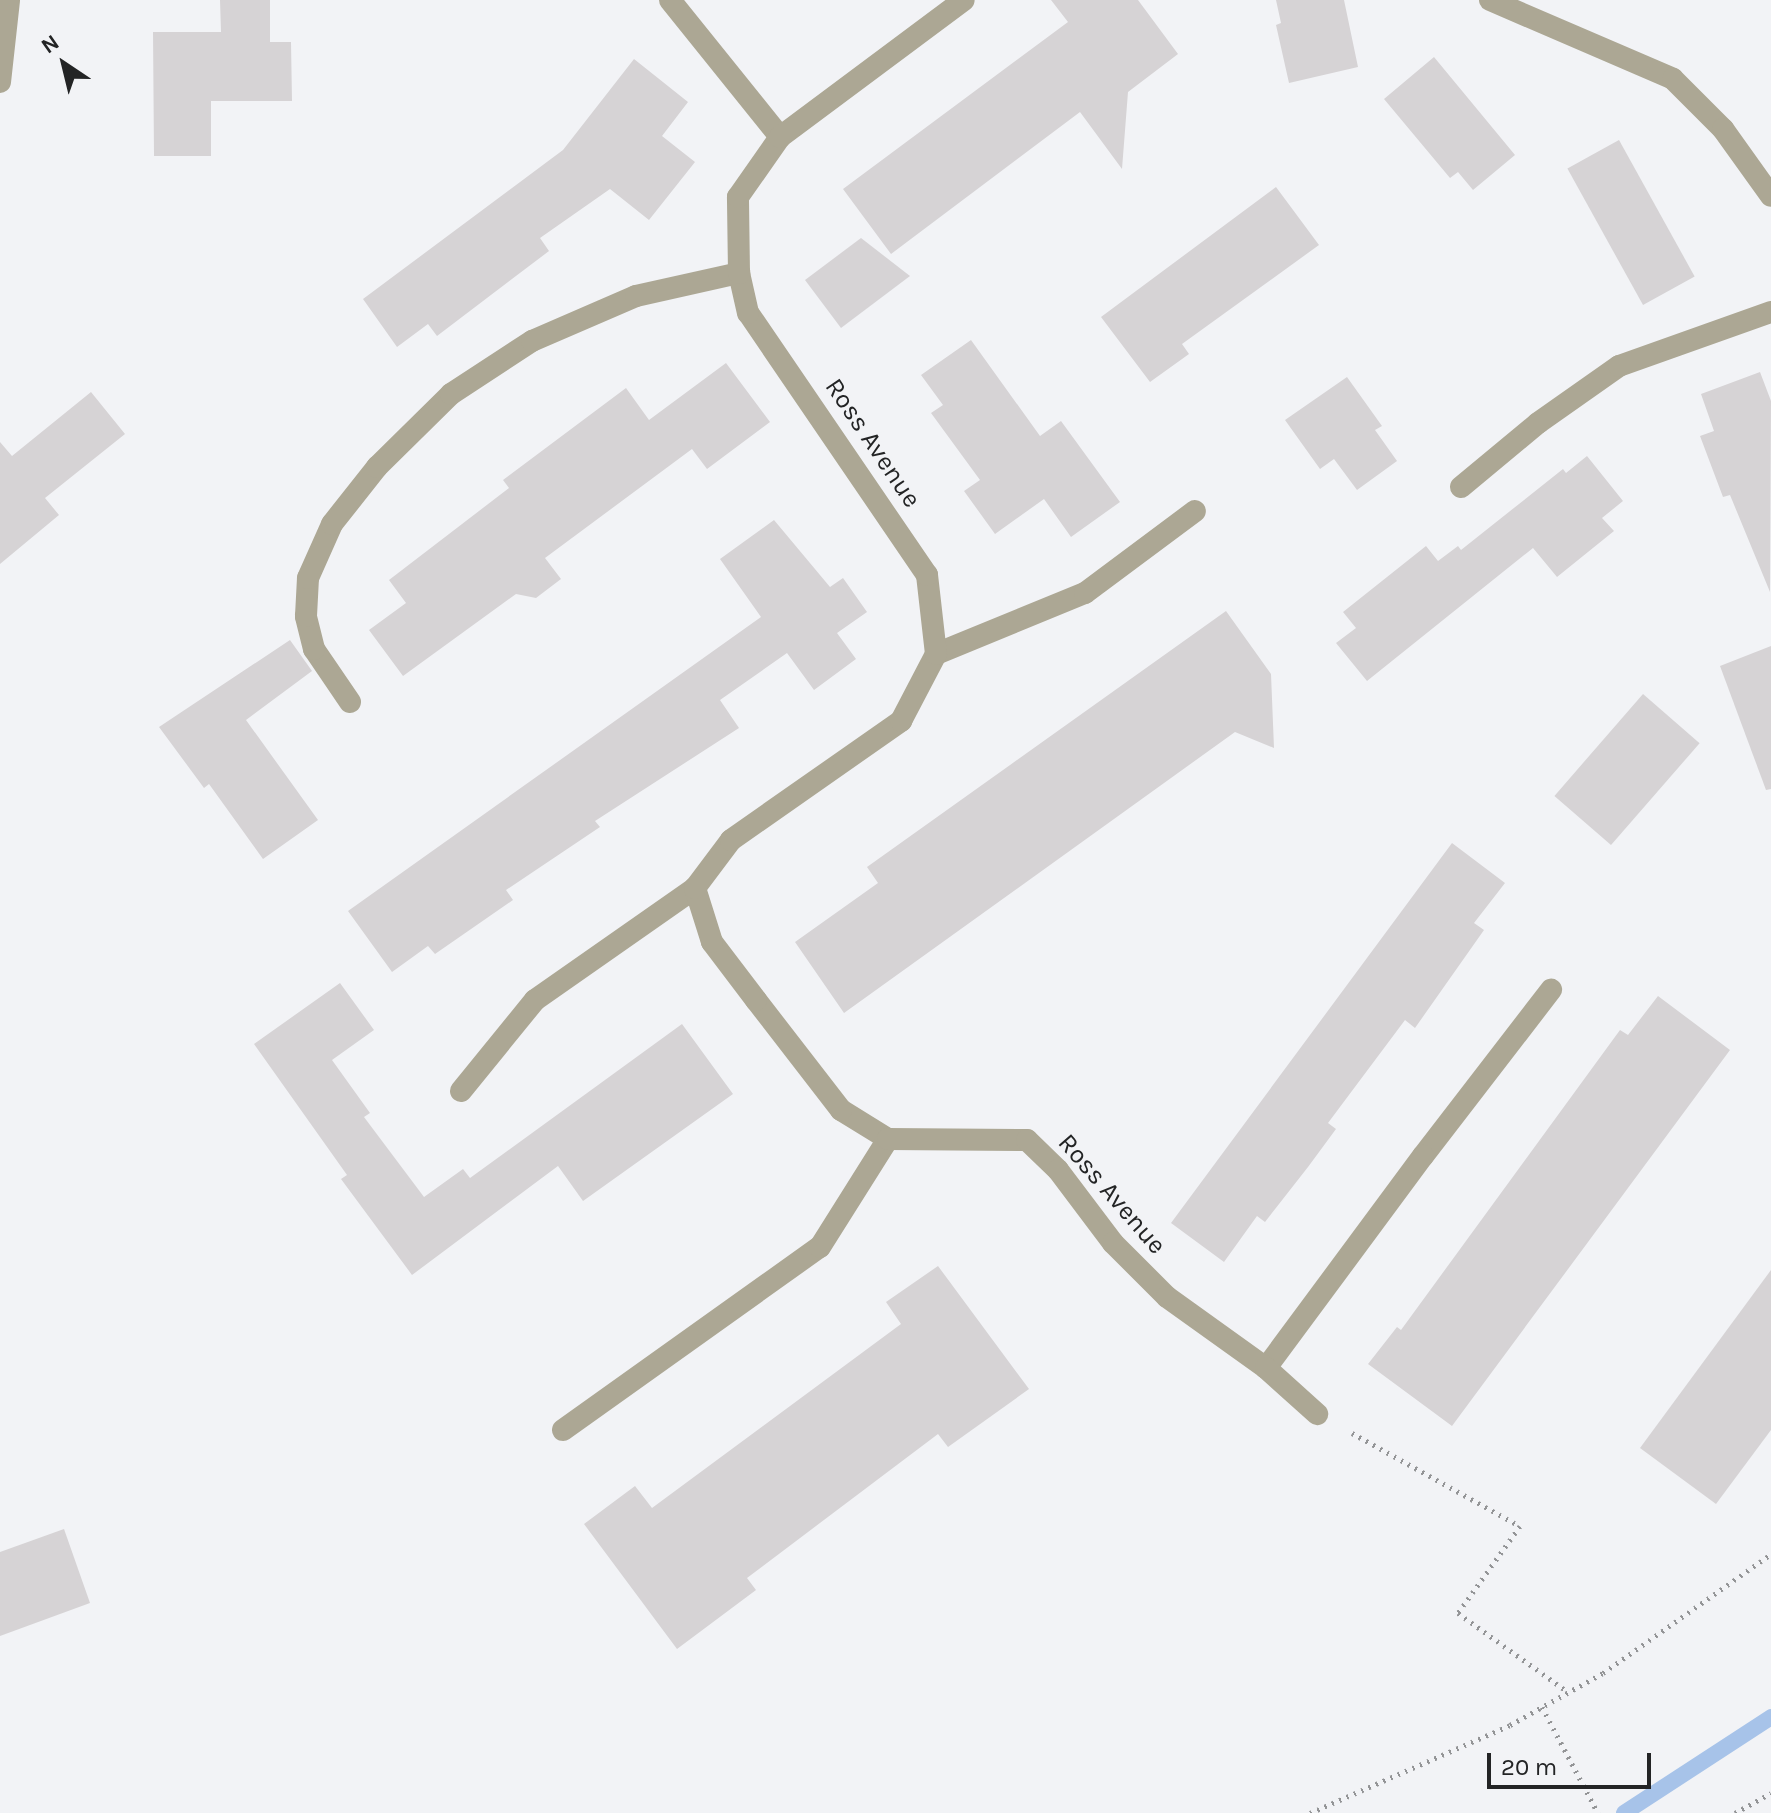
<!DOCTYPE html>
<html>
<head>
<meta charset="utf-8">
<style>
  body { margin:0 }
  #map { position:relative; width:1771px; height:1813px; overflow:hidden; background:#f2f3f6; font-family:Karla,sans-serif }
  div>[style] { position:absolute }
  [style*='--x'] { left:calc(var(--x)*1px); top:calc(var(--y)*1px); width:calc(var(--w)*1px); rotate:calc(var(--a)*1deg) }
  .stream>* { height:16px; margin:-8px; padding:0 8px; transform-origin:8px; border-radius:8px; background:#a7c3e9 }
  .building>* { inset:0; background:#d6d3d5; transform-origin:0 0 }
  .path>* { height:5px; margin-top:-2.5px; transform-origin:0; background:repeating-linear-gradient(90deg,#939496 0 2px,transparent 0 8px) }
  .service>* { height:22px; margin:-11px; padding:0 11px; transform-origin:11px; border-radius:11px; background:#aca794 }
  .minor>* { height:22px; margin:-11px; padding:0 11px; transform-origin:11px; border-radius:11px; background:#aca794 }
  span { translate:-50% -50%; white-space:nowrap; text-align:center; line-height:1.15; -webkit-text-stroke:6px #f2f3f6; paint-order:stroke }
  .street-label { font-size:26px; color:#232425 }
  .north { position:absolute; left:24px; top:24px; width:80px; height:80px; -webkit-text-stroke:6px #f2f3f6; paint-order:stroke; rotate:325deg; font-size:22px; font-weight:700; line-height:32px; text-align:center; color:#232425 }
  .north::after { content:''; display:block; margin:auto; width:28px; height:36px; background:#232425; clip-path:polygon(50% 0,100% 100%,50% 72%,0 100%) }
  .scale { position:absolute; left:1487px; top:1753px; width:164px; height:36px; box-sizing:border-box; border:4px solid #232425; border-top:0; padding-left:10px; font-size:24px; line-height:28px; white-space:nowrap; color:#232425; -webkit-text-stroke:6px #f2f3f6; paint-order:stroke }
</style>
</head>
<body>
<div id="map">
  <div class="stream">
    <div style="--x:1624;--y:1813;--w:176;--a:-33.1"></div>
  </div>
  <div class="building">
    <div style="clip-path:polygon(220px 0,270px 0,270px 42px,291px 42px,292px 101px,211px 101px,211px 156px,154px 156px,153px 32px,221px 32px)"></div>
    <div style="clip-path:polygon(1051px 0,1138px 0,1178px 54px,1128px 92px,1122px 169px,1080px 112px,891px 254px,843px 189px,1068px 22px)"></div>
    <div style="clip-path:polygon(1276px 0,1344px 0,1358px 67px,1289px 83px,1276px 25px,1281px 23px)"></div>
    <div style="clip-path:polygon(1434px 57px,1515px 155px,1473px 190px,1458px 172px,1450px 178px,1384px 99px)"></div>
    <div style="clip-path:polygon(634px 59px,688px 102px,662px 136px,695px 162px,649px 220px,610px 189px,540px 238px,549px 251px,437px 336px,428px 324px,397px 347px,363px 299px,563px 150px)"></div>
    <div style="left:1619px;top:140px;width:156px;height:59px;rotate:61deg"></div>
    <div style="clip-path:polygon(1276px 187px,1319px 245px,1182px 344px,1189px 354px,1150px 382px,1101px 317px)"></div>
    <div style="clip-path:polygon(861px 238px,910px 276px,841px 328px,805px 280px)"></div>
    <div style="clip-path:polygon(971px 340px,1040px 436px,1061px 421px,1120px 502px,1071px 537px,1044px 499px,995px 534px,964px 491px,980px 480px,931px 413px,943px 405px,921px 375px)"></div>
    <div style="clip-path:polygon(726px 363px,770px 422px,707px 469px,692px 449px,545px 558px,561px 579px,536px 598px,516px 594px,403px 676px,369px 630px,406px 603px,389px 580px,509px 488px,503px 480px,626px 388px,649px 420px)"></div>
    <div style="clip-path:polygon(1760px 372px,1771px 401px,1770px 592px,1730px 495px,1723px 497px,1700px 436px,1714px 431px,1701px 394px)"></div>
    <div style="clip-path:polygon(1347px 377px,1382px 426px,1375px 430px,1397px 461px,1357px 490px,1334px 459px,1320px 469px,1285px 420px)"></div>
    <div style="clip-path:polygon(91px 392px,125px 434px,45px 498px,59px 515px,0 564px,0 442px,12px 456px)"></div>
    <div style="clip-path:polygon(1587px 456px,1623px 501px,1602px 518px,1614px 531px,1557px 577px,1533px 548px,1367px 681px,1336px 643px,1356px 628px,1343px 612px,1426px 546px,1438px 561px,1458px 546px,1461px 550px,1563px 469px,1566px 473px)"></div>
    <div style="clip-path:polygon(774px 520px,830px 587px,843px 578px,867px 612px,837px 633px,856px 659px,814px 690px,787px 653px,720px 700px,739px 728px,595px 821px,600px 827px,506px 890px,513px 900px,435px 954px,428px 946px,392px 972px,348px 911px,761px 617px,720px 559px)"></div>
    <div style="clip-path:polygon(1226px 611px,1271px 674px,1274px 748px,1235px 732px,844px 1013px,795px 942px,878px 883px,867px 867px)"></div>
    <div style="clip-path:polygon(290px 640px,312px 671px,246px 720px,318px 820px,263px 859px,209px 784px,204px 788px,159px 727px)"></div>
    <div style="clip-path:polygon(1771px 646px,1771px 789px,1766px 790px,1720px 666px)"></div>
    <div style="left:1643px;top:694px;width:75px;height:135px;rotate:41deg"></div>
    <div style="clip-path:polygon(1452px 843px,1505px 883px,1474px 923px,1484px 930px,1415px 1028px,1405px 1020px,1328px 1123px,1336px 1129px,1308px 1167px,1265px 1222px,1257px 1216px,1224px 1262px,1171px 1223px)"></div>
    <div style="clip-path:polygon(340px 983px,374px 1030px,332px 1060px,370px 1113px,364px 1117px,424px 1197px,463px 1169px,470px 1178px,682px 1024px,733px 1094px,583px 1201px,558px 1166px,412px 1275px,341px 1179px,347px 1175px,254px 1044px)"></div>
    <div style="clip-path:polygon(1658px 996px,1730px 1050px,1452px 1426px,1368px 1364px,1397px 1327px,1401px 1330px,1620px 1030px,1628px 1035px)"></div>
    <div style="clip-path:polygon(938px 1266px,1029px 1389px,948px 1447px,938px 1434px,747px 1578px,756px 1590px,677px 1649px,584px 1524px,635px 1486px,652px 1508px,901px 1324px,886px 1302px)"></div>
    <div style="clip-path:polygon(1771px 1270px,1771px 1430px,1716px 1504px,1640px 1448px)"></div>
    <div style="clip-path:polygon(64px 1529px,90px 1603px,0 1636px,0 1552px)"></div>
  </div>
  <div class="path">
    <div style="--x:1352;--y:1433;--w:192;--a:29"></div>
    <div style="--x:1520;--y:1526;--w:107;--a:125.5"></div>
    <div style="--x:1458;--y:1613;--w:135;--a:35.7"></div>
    <div style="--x:1542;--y:1707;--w:120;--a:62.2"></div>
    <div style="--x:1310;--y:1813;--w:219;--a:-23.7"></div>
    <div style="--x:1510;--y:1725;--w:107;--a:-29.2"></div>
    <div style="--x:1603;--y:1673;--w:206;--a:-35.3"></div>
    <div style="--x:1735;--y:1813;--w:41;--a:-29.1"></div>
  </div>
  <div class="service">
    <div style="--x:670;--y:0;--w:176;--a:51.2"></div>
    <div style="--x:1423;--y:1156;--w:210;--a:-52.4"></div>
  </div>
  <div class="minor">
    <div style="--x:1490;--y:0;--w:199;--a:23.3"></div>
    <div style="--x:1673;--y:79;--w:71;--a:45"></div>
    <div style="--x:1723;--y:129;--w:82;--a:54.4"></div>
    <div style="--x:0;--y:82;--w:82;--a:-83.7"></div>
    <div style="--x:1461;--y:487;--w:100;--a:-39.7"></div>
    <div style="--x:1538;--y:423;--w:99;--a:-35.1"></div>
    <div style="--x:1619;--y:366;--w:161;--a:-19.6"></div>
    <div style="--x:936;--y:654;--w:161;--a:-22.3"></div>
    <div style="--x:1085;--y:593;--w:137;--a:-36.7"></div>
    <div style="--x:350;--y:702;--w:64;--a:-124.2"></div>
    <div style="--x:314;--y:649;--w:34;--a:-104"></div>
    <div style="--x:306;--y:616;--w:38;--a:-87"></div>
    <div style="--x:308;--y:578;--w:59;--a:-66"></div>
    <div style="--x:332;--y:524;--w:73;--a:-51.7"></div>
    <div style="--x:377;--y:467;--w:104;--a:-44.6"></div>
    <div style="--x:451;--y:394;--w:97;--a:-33.2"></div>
    <div style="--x:532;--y:341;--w:113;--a:-23.4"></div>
    <div style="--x:636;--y:296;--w:106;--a:-12.6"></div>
    <div style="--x:461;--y:1091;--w:117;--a:-50.9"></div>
    <div style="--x:535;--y:1000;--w:195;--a:-35"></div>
    <div style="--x:888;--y:1139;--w:55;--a:-148.3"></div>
    <div style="--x:841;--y:1110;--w:139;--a:-127.7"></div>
    <div style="--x:756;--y:1000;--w:73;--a:-127.2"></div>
    <div style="--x:712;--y:942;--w:57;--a:-107.5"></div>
    <div style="--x:695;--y:888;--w:60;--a:-53.1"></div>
    <div style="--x:731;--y:840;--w:208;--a:-35"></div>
    <div style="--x:901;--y:721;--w:76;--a:-62.4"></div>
    <div style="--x:936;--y:654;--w:80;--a:-96.5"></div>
    <div style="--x:927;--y:575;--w:317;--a:-124.3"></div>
    <div style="--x:748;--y:313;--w:41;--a:-102.7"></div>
    <div style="--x:739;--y:273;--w:76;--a:-90.8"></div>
    <div style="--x:738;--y:197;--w:73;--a:-55"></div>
    <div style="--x:780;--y:137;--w:229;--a:-36.7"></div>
    <div style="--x:1266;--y:1368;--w:264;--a:-53.5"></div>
    <div style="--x:563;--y:1430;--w:315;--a:-35.5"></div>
    <div style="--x:820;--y:1247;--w:128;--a:-57.8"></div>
    <div style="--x:888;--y:1139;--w:139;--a:0.4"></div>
    <div style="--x:1027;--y:1140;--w:43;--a:44.1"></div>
    <div style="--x:1058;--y:1170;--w:91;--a:53"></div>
    <div style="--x:1113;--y:1243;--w:76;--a:45"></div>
    <div style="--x:1167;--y:1297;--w:122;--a:35.6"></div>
    <div style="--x:1266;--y:1368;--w:69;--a:42"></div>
  </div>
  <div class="street-label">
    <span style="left:873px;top:443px;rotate:56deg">Ross Avenue</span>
    <span style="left:1112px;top:1194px;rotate:49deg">Ross Avenue</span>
  </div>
  <div class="north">N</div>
  <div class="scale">20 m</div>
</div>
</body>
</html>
